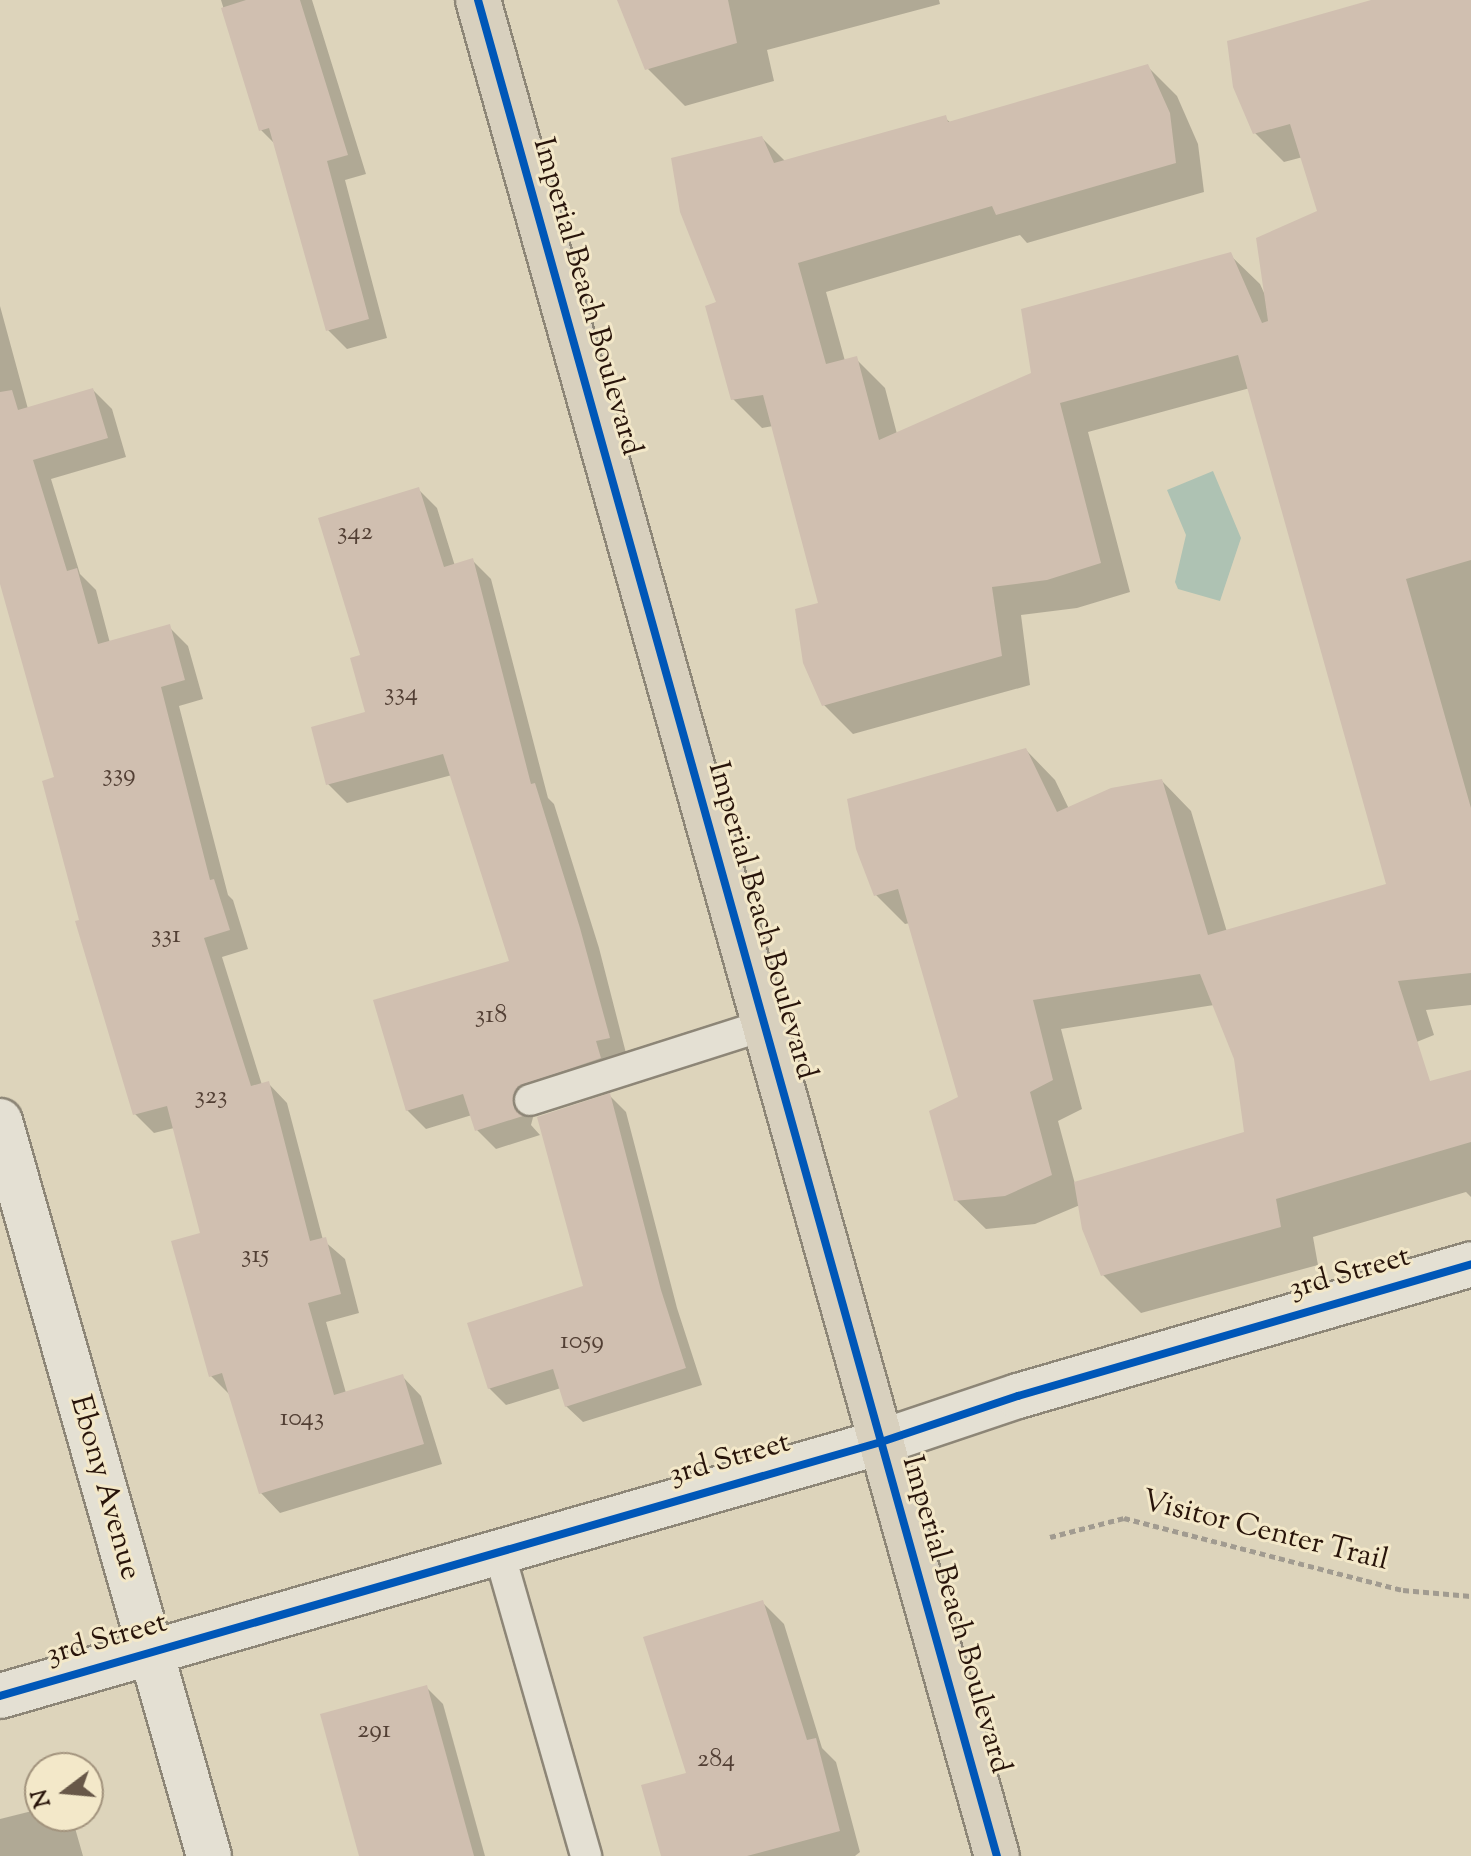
<!DOCTYPE html>
<html>
<head>
<meta charset="utf-8">
<style>
  body { margin:0 }
  #map { position:relative; width:1471px; height:1856px; overflow:hidden; background:#ddd4bb; font-family:"Sorts Mill Goudy",serif }
  div>[style] { position:absolute }
  [style*='--x'] { left:calc(var(--x)*1px); top:calc(var(--y)*1px); width:calc(var(--w)*1px); rotate:calc(var(--a)*1deg) }
  .water>* { inset:0; background:#aec2b3 }
  .shadow>* { inset:0; background:#0003 }
  .building>* { inset:0; background:#d0bfb0 }
  .path>* { height:5px; margin-top:-2.5px; transform-origin:0; background:repeating-linear-gradient(90deg,#a19b90 0 6px,transparent 0 10px) }
  .roads { filter:drop-shadow(2px 0 #8d8677) drop-shadow(-2px 0 #8d8677) drop-shadow(0 2px #8d8677) drop-shadow(0 -2px #8d8677) }
  .service>* { height:30px; margin:-15px; padding:0 15px; transform-origin:15px; border-radius:15px; background:#e4e0d3 }
  .minor>* { height:44px; margin:-22px; padding:0 22px; transform-origin:22px; border-radius:22px; background:#e4e0d3 }
  .tertiary>* { height:44px; margin:-22px; padding:0 22px; transform-origin:22px; border-radius:22px; background:#e4e0d3 }
  .primary>* { height:44px; margin:-22px; padding:0 22px; transform-origin:22px; border-radius:22px; background:#d8d0be }
  .cycleway>* { height:8px; margin:-4px; padding:0 4px; transform-origin:4px; border-radius:4px; background:#0057b8 }
  span { translate:-50% -50%; white-space:nowrap; text-align:center; line-height:1.15; -webkit-text-stroke:6px #f3e8c9; paint-order:stroke }
  .number-label { font-size:26px; color:#523f34 }
  .number-label span { -webkit-text-stroke-width:0 }
  .street-label { font-size:30px; color:#28140a }
  .north { position:absolute; left:24px; top:1752px; width:80px; height:80px; box-sizing:border-box; background:#f3e8c9; border:2px solid #a2937d; border-radius:50%; rotate:254deg; font-size:22px; font-weight:700; line-height:32px; text-align:center; color:#28140a }
  .north::after { content:''; display:block; margin:auto; width:28px; height:36px; background:#675748; clip-path:polygon(50% 0,100% 100%,50% 72%,0 100%) }
</style>
</head>
<body>
<div id="map">
  <div class="water">
    <div style="clip-path:polygon(1213px 471px,1241px 538px,1220px 601px,1178px 589px,1175px 582px,1186px 535px,1167px 490px)"></div>
  </div>
  <div class="shadow">
    <div style="clip-path:polygon(221px 0,312px 0,366px 174px,345px 180px,387px 338px,347px 349px,328px 330px,276px 145px,261px 130px)"></div>
    <div style="clip-path:polygon(624px 0,939px 0,940px 4px,767px 50px,774px 81px,685px 106px,647px 68px)"></div>
    <div style="clip-path:polygon(1379px 0,1471px 0,1471px 1005px,1426px 1010px,1434px 1035px,1270px 1101px,1214px 1005px,1061px 1029px,1082px 1109px,1058px 1121px,1075px 1184px,1471px 1072px,1471px 1197px,1466px 1192px,1313px 1237px,1318px 1265px,1141px 1313px,1103px 1275px,1080px 1205px,1035px 1224px,986px 1229px,956px 1200px,960px 1098px,910px 923px,905px 924px,876px 895px,1026px 750px,1055px 780px,1069px 809px,1162px 781px,1191px 811px,1227px 932px,1389px 885px,1250px 388px,1088px 432px,1130px 592px,1077px 608px,1021px 615px,1030px 685px,853px 734px,824px 705px,821px 604px,773px 426px,762px 428px,733px 399px,718px 303px,762px 138px,786px 162px,945px 118px,951px 123px,1148px 67px,1177px 96px,1198px 144px,1204px 192px,1027px 243px,1020px 235px,826px 292px,845px 361px,856px 359px,885px 388px,897px 434px,1034px 374px,1230px 255px,1260px 284px,1265px 295px,1319px 212px,1303px 157px,1284px 162px,1255px 133px)"></div>
    <div style="clip-path:polygon(0 306px,28px 409px,93px 390px,112px 409px,126px 457px,51px 479px,80px 574px,96px 590px,110px 643px,169px 627px,188px 646px,203px 699px,179px 706px,228px 895px,233px 900px,248px 949px,222px 957px,262px 1085px,268px 1083px,287px 1103px,323px 1240px,345px 1259px,359px 1313px,326px 1322px,346px 1393px,402px 1376px,421px 1396px,442px 1464px,280px 1513px,261px 1493px,231px 1396px,211px 1376px,202px 1235px,174px 1128px,154px 1133px,135px 1114px,81px 921px,56px 779px,0 577px)"></div>
    <div style="clip-path:polygon(418px 489px,437px 508px,455px 566px,472px 560px,491px 579px,548px 798px,554px 804px,599px 948px,627px 1057px,536px 1106px,531px 1125px,540px 1135px,496px 1149px,477px 1130px,472px 1115px,426px 1129px,407px 1110px,511px 962px,452px 775px,347px 803px,328px 784px,367px 714px,363px 657px)"></div>
    <div style="clip-path:polygon(610px 1096px,626px 1112px,677px 1308px,702px 1385px,583px 1422px,566px 1406px,561px 1388px,506px 1405px,489px 1388px,585px 1288px)"></div>
    <div style="clip-path:polygon(763px 1603px,784px 1624px,822px 1748px,836px 1762px,860px 1852px,855px 1856px,663px 1856px,688px 1775px)"></div>
    <div style="clip-path:polygon(426px 1687px,443px 1704px,485px 1856px,361px 1856px)"></div>
    <div style="clip-path:polygon(40px 1809px,40px 1816px,69px 1816px,73px 1821px,83px 1856px,0 1856px,0 1819px)"></div>
  </div>
  <div class="building">
    <div style="clip-path:polygon(246px 0,300px 0,348px 155px,327px 161px,369px 319px,326px 331px,269px 128px,259px 131px,221px 8px)"></div>
    <div style="clip-path:polygon(617px 0,728px 0,737px 43px,645px 70px)"></div>
    <div style="clip-path:polygon(1371px 0,1471px 0,1471px 560px,1406px 579px,1471px 808px,1471px 973px,1398px 981px,1430px 1081px,1471px 1070px,1471px 1142px,1276px 1199px,1281px 1227px,1101px 1276px,1082px 1229px,1074px 1182px,1244px 1132px,1234px 1059px,1200px 974px,1033px 1000px,1053px 1080px,1030px 1092px,1052px 1175px,1005px 1196px,954px 1201px,929px 1111px,958px 1097px,898px 889px,874px 896px,856px 849px,847px 799px,1026px 748px,1057px 812px,1111px 788px,1162px 779px,1208px 935px,1386px 884px,1238px 355px,1060px 403px,1101px 563px,1047px 580px,992px 587px,1002px 656px,822px 706px,803px 663px,795px 609px,818px 603px,763px 395px,731px 400px,705px 306px,716px 302px,680px 212px,671px 158px,762px 136px,774px 163px,946px 115px,948px 122px,1148px 64px,1170px 113px,1176px 163px,996px 215px,992px 206px,798px 263px,826px 364px,857px 356px,879px 440px,1031px 373px,1021px 309px,1231px 252px,1262px 323px,1268px 321px,1256px 238px,1317px 211px,1290px 124px,1253px 134px,1233px 87px,1227px 41px)"></div>
    <div style="clip-path:polygon(93px 388px,108px 438px,33px 460px,67px 571px,77px 568px,98px 644px,170px 624px,185px 680px,161px 687px,210px 880px,214px 879px,230px 930px,204px 938px,251px 1086px,269px 1081px,310px 1241px,326px 1237px,341px 1294px,308px 1303px,334px 1395px,403px 1374px,424px 1444px,259px 1494px,222px 1373px,209px 1377px,171px 1241px,200px 1233px,167px 1106px,133px 1115px,75px 921px,79px 920px,42px 781px,54px 777px,0 584px,0 392px,12px 390px,18px 410px)"></div>
    <div style="clip-path:polygon(419px 487px,444px 567px,473px 558px,531px 784px,535px 783px,580px 928px,610px 1038px,596px 1041px,601px 1058px,517px 1087px,513px 1105px,523px 1116px,475px 1131px,463px 1094px,406px 1111px,373px 1000px,509px 961px,443px 754px,326px 785px,311px 727px,365px 712px,350px 658px,360px 655px,318px 518px)"></div>
    <div style="clip-path:polygon(610px 1093px,661px 1290px,686px 1368px,565px 1407px,553px 1369px,488px 1389px,467px 1323px,583px 1286px,537px 1117px)"></div>
    <div style="clip-path:polygon(763px 1600px,807px 1740px,816px 1738px,840px 1831px,747px 1856px,661px 1856px,641px 1785px,686px 1773px,643px 1637px)"></div>
    <div style="clip-path:polygon(427px 1685px,474px 1856px,359px 1856px,320px 1714px)"></div>
  </div>
  <div class="path">
    <div style="--x:1050;--y:1537;--w:76;--a:-14.4"></div>
    <div style="--x:1124;--y:1518;--w:288;--a:14.5"></div>
    <div style="--x:1403;--y:1590;--w:68;--a:5"></div>
  </div>
  <div class="roads">
    <div class="service">
      <div style="--x:530;--y:1100;--w:247;--a:-17.7"></div>
      <div style="--x:499;--y:1552;--w:316;--a:74"></div>
    </div>
    <div class="minor">
      <div style="--x:0;--y:1121;--w:764;--a:74.13"></div>
      <div style="--x:881;--y:1442;--w:145;--a:-18.6"></div>
      <div style="--x:1018;--y:1396;--w:472;--a:-16.2"></div>
    </div>
    <div class="tertiary">
      <div style="--x:0;--y:1696;--w:917;--a:-16.08"></div>
    </div>
    <div class="primary">
      <div style="--x:478;--y:0;--w:1927;--a:74.38"></div>
    </div>
  </div>
  <div class="cycleway">
    <div style="--x:478;--y:0;--w:1927;--a:74.38"></div>
    <div style="--x:0;--y:1696;--w:917;--a:-16.08"></div>
    <div style="--x:881;--y:1442;--w:145;--a:-18.6"></div>
    <div style="--x:1018;--y:1396;--w:472;--a:-16.2"></div>
  </div>
  <div class="number-label">
    <span style="left:355px;top:533px">342</span>
    <span style="left:401px;top:694px">334</span>
    <span style="left:119px;top:775px">339</span>
    <span style="left:166px;top:936px">331</span>
    <span style="left:491px;top:1016px">318</span>
    <span style="left:211px;top:1097px">323</span>
    <span style="left:255px;top:1256px">315</span>
    <span style="left:582px;top:1342px">1059</span>
    <span style="left:302px;top:1419px">1043</span>
    <span style="left:374px;top:1731px">291</span>
    <span style="left:716px;top:1760px">284</span>
  </div>
  <div class="street-label">
    <span style="left:586px;top:297px;rotate:74deg">Imperial Beach Boulevard</span>
    <span style="left:761px;top:921px;rotate:74deg">Imperial Beach Boulevard</span>
    <span style="left:1350px;top:1274px;rotate:-16deg">3rd Street</span>
    <span style="left:730px;top:1460px;rotate:-16deg">3rd Street</span>
    <span style="left:104px;top:1488px;rotate:74deg">Ebony Avenue</span>
    <span style="left:1265px;top:1532px;rotate:14deg">Visitor Center Trail</span>
    <span style="left:955px;top:1615px;rotate:74deg">Imperial Beach Boulevard</span>
    <span style="left:107px;top:1640px;rotate:-16deg">3rd Street</span>
  </div>
  <div class="north">N</div>
</div>
</body>
</html>
